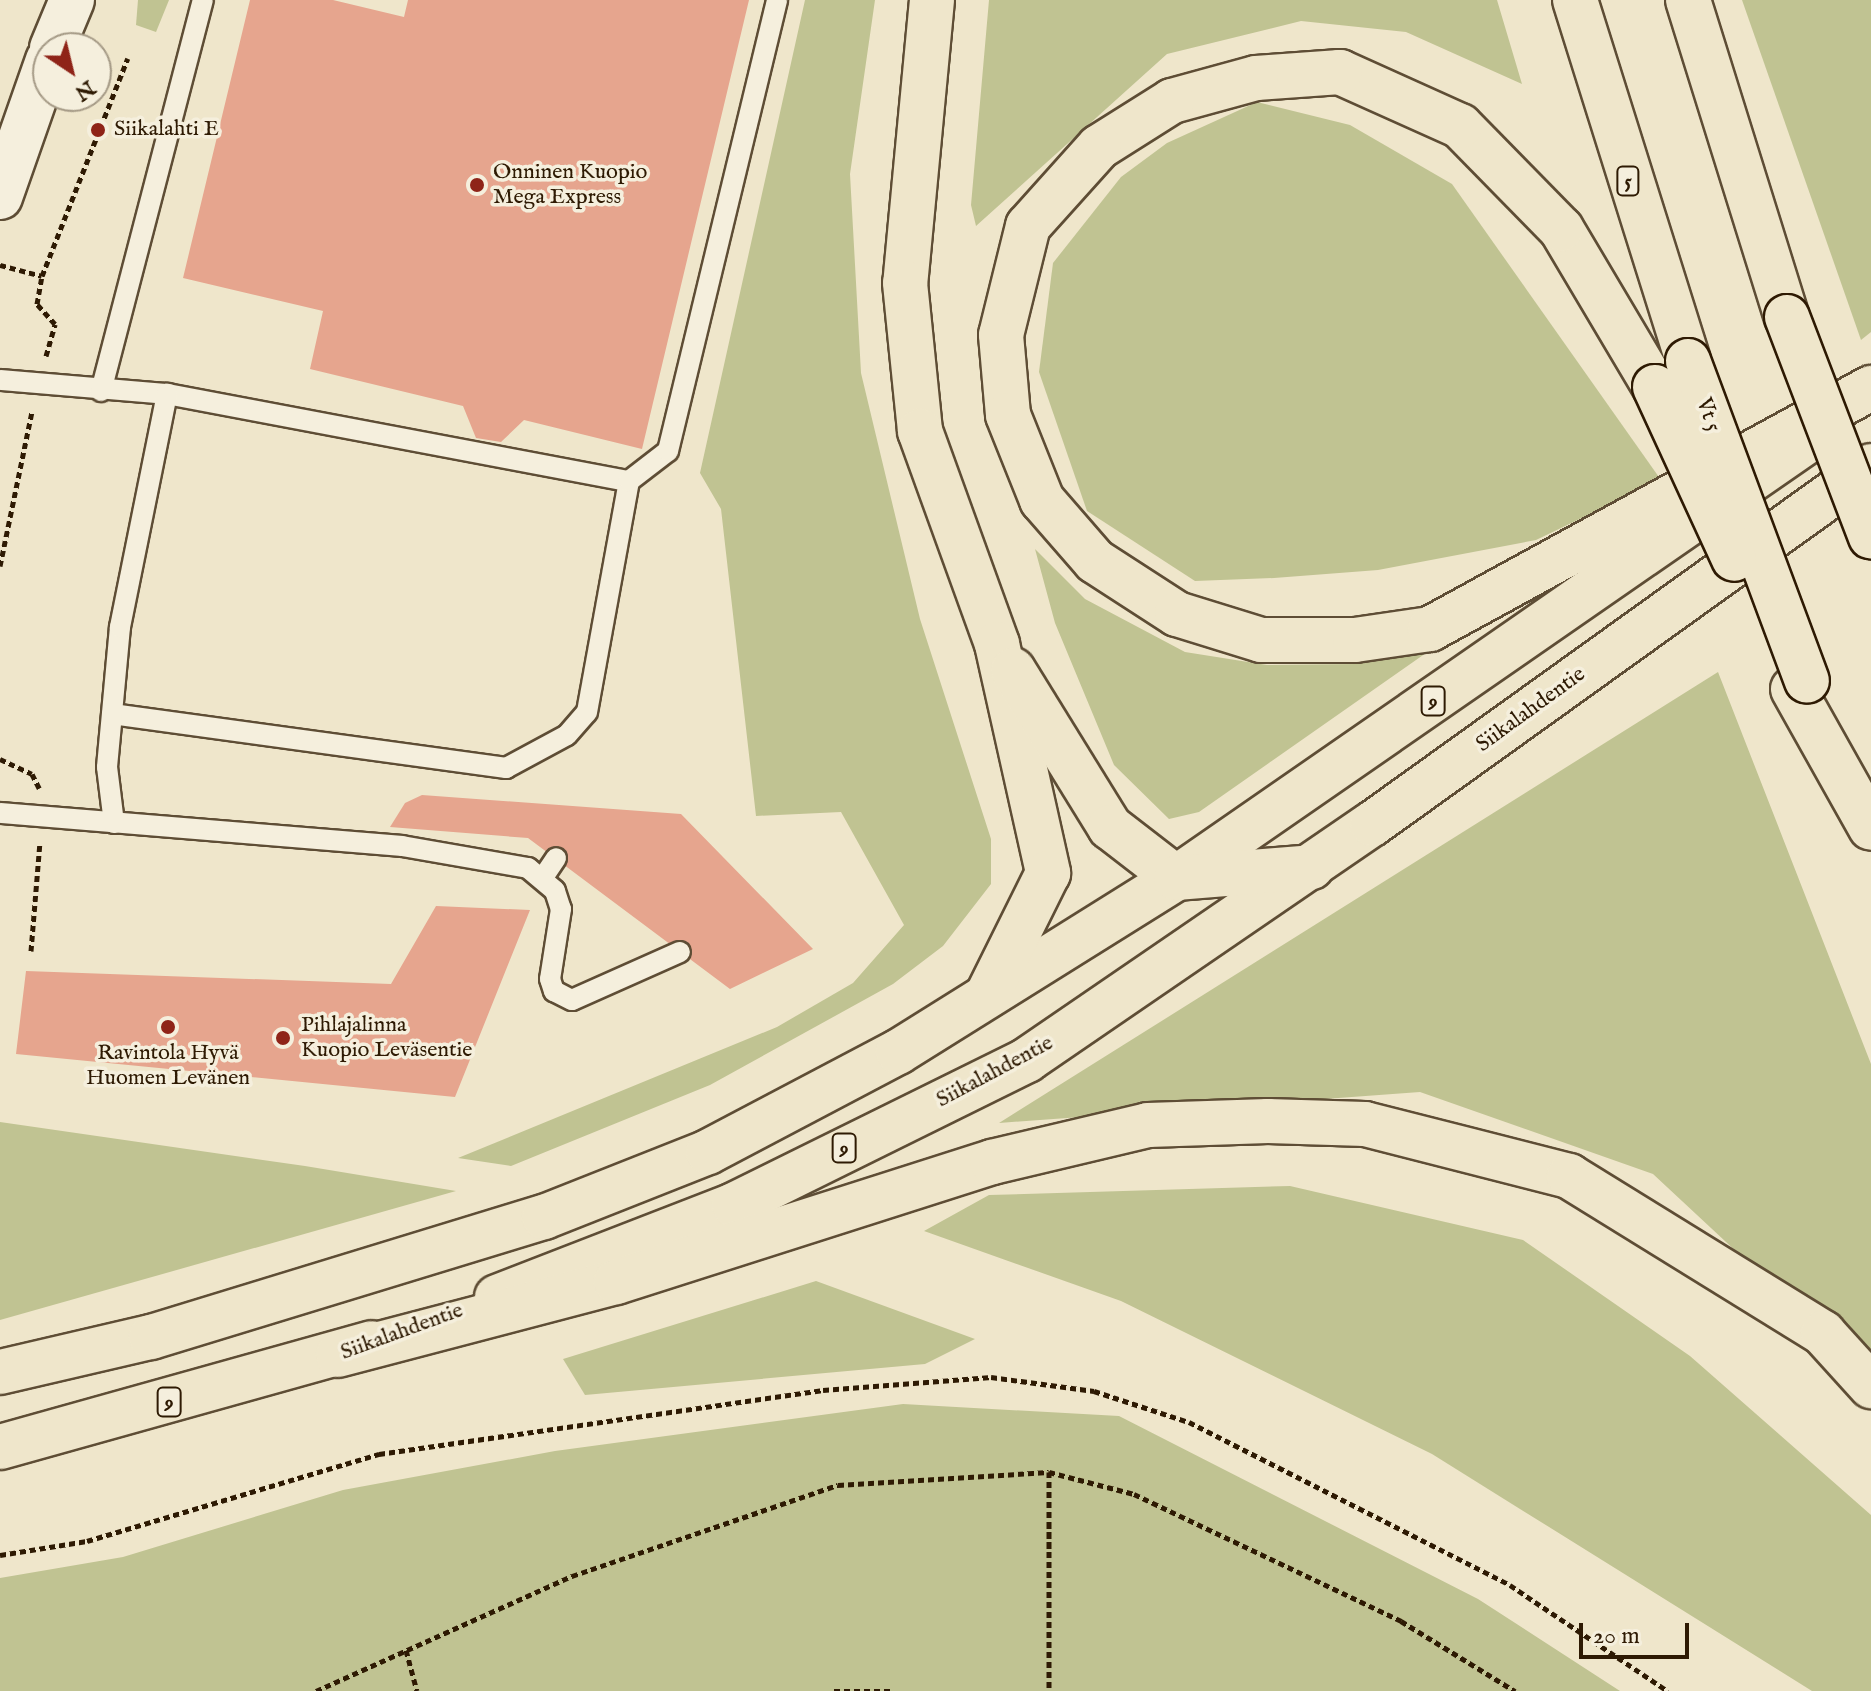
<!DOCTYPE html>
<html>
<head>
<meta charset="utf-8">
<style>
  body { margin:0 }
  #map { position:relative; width:1871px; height:1691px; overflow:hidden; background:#efe6cb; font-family:"IM FELL English",serif }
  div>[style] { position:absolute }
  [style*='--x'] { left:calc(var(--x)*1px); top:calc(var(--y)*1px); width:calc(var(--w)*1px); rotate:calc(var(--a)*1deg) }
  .green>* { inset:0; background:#c0c392 }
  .building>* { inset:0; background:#e6a58e }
  .path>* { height:5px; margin-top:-2.5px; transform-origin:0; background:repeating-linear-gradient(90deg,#2e1a03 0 6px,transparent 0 10px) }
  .roads { filter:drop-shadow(2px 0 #5e4d35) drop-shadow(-2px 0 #5e4d35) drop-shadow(0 2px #5e4d35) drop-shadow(0 -2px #5e4d35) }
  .service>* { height:20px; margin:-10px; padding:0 10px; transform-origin:10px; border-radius:10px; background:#f5efdd }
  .secondary>* { height:44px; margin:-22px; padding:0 22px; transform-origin:22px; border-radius:22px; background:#f5efdd }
  .primary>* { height:44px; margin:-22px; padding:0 22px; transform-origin:22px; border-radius:22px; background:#efe6cb }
  .motorway>* { height:44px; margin:-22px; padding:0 22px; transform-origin:22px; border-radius:22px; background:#efe6cb }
  .bridges { filter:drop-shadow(2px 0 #2e1a03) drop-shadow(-2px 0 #2e1a03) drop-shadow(0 2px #2e1a03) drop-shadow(0 -2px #2e1a03) }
  .motorway-bridge>* { height:44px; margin:-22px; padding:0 22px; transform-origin:22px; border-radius:22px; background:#efe6cb }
  .dots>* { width:22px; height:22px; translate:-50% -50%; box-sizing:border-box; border:4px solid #f5efdd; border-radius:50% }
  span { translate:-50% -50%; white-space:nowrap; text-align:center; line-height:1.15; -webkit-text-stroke:7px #f5efdd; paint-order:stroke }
  .shield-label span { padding:2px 6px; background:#f5efdd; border:2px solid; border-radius:6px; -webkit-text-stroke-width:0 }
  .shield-label { font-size:20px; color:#2e1a03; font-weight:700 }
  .poi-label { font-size:22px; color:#2e1a03 }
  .left { translate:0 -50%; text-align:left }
  .street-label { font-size:22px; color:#2e1a03 }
  .north { position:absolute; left:32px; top:32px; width:80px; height:80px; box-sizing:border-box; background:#f5efdd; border:2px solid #a59a86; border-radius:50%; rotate:145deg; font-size:22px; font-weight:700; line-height:32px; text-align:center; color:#2e1a03 }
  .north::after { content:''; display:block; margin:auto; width:28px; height:36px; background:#8f2418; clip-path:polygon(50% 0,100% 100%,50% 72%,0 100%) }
  .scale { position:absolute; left:1579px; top:1623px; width:110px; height:36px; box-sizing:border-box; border:4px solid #2e1a03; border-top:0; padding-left:10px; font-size:24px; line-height:28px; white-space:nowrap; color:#2e1a03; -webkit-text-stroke:6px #f5efdd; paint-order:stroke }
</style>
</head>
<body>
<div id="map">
  <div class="green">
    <div style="clip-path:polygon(138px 0,169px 0,156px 32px,136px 25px)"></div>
    <div style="clip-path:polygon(805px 0,875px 0,850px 174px,861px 373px,920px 619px,991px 839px,991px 884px,943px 946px,893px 984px,710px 1085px,511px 1166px,458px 1158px,777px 1027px,853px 983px,904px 925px,841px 812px,756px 816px,721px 509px,700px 473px)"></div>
    <div style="clip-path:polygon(989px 0,1497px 0,1522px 84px,1406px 32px,1301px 21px,1167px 54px,976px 226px,971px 205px)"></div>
    <div style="clip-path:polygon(1742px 0,1871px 0,1871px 332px,1861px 340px)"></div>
    <div style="clip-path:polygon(1257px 102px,1350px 125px,1452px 184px,1661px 480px,1536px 540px,1378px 570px,1274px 578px,1195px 581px,1087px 511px,1039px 372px,1053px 263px,1121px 177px,1167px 143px)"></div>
    <div style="clip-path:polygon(1035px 549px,1085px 599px,1185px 652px,1267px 665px,1356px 664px,1436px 646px,1199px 812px,1169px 819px,1114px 765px,1055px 623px)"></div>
    <div style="clip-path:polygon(1718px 672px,1871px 1064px,1871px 1377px,1653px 1174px,1420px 1092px,999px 1123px)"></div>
    <div style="clip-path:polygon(0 1122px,305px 1166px,456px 1191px,0 1320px)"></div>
    <div style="clip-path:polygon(1290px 1186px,1523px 1240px,1690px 1356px,1871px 1515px,1871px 1691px,1812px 1691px,1432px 1454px,1121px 1301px,924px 1231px,989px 1195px)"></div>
    <div style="clip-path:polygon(816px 1281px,975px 1339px,925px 1364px,585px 1395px,563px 1359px)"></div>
    <div style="clip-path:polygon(903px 1404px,1119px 1416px,1478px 1599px,1620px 1691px,0 1691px,0 1578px,123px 1557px,343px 1490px,555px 1451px)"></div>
  </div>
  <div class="building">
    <div style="clip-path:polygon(250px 0,333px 0,404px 17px,408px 0,749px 0,642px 449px,524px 420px,501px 442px,476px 438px,463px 406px,310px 369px,323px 311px,183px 278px)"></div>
    <div style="clip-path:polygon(422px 795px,681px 814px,813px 949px,730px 989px,528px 838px,390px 827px,405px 803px)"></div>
    <div style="clip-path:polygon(436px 906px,530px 910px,455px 1097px,16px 1054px,26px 971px,391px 984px)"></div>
  </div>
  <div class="path">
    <div style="--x:0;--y:265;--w:43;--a:14.7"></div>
    <div style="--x:46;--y:356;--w:33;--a:-74"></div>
    <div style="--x:55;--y:324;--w:27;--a:-132"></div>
    <div style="--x:37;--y:304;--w:28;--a:-80"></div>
    <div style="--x:42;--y:276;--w:234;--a:-68.5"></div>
    <div style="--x:0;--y:566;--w:157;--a:-78.3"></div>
    <div style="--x:0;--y:759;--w:35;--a:25"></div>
    <div style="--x:32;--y:774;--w:16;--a:63"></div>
    <div style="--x:31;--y:951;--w:109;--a:-85.3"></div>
    <div style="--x:1049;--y:1472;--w:219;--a:90"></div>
    <div style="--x:0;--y:1555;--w:88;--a:-9.1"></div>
    <div style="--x:87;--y:1541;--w:305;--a:-16.6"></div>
    <div style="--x:379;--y:1454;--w:449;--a:-8.2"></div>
    <div style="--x:823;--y:1390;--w:169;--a:-4.4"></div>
    <div style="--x:991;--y:1377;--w:104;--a:7.7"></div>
    <div style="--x:1094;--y:1391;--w:100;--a:18.1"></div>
    <div style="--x:1189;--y:1422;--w:360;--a:26.9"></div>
    <div style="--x:1510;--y:1585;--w:190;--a:33.9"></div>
    <div style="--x:406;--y:1650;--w:42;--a:75"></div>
    <div style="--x:316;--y:1691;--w:281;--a:-24.2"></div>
    <div style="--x:572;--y:1576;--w:281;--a:-18.9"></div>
    <div style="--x:838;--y:1485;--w:211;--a:-3.5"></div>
    <div style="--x:1049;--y:1472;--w:88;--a:14.5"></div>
    <div style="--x:1134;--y:1494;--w:296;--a:25.4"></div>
    <div style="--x:1401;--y:1621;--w:134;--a:31.6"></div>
    <div style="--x:834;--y:1691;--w:59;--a:0"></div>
  </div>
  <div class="roads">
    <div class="service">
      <div style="--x:0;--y:380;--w:168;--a:4.8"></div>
      <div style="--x:167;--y:394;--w:470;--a:10.7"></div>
      <div style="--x:101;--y:391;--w:404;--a:-75.4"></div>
      <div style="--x:112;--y:714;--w:398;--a:7.8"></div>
      <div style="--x:506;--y:768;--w:69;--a:-28.4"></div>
      <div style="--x:567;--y:735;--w:30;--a:-49"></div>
      <div style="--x:587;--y:712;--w:235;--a:-79.7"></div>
      <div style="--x:629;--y:481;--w:49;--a:-37.6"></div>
      <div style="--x:668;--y:451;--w:464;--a:-76.4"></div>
      <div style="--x:0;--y:813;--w:403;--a:4.7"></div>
      <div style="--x:402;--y:846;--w:128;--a:9.9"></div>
      <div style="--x:528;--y:868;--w:35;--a:40"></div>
      <div style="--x:555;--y:891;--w:19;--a:72"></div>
      <div style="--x:561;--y:909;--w:71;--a:98.9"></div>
      <div style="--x:550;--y:979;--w:13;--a:72"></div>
      <div style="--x:554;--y:991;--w:20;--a:27"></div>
      <div style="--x:572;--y:1000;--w:118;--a:-24"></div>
      <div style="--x:114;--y:823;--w:56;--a:-97.1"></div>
      <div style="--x:107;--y:767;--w:141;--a:-84.7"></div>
      <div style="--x:120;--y:627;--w:238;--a:-78.6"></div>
      <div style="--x:542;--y:879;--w:25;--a:-56"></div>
    </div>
    <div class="secondary">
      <div style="--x:52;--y:48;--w:52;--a:-67.4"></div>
      <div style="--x:0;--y:197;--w:145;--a:-70.7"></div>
    </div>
    <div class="primary">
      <div style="--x:497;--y:1297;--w:254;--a:-21.2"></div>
      <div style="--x:734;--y:1205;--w:327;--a:-26.3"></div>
      <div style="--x:1027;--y:1060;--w:418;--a:-34.4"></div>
      <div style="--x:1372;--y:824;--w:614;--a:-35.66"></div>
      <div style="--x:0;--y:1372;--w:155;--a:-13.1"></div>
      <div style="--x:151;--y:1337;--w:411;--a:-17"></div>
      <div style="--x:544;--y:1217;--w:176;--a:-21.6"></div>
      <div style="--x:708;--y:1152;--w:215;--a:-27.8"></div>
      <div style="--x:898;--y:1052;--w:328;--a:-32"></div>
      <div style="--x:1176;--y:878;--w:768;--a:-34.7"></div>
      <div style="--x:0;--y:1447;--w:386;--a:-15.6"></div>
    </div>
    <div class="motorway">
      <div style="--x:932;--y:0;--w:284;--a:95.4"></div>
      <div style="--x:905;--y:283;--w:149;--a:84.2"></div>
      <div style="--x:920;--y:431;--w:226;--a:70.1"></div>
      <div style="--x:997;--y:644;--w:235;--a:77.4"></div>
      <div style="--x:1048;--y:873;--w:137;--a:116.4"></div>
      <div style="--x:1575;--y:0;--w:378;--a:72.6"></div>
      <div style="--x:1688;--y:0;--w:332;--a:72.7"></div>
      <div style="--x:1655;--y:387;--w:184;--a:-120.7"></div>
      <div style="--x:1561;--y:229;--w:144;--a:-134.4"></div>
      <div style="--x:1460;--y:126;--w:132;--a:-155.8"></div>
      <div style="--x:1340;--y:72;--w:84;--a:175.9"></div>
      <div style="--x:1256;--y:78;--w:87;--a:164.7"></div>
      <div style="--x:1172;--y:101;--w:86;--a:147.8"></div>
      <div style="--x:1099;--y:147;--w:106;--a:131.9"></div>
      <div style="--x:1028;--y:226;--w:112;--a:103.9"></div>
      <div style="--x:1001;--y:335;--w:80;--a:85"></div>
      <div style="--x:1008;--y:415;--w:92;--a:68.2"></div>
      <div style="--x:1042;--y:500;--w:81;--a:49"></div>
      <div style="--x:1095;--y:561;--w:98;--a:32.9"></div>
      <div style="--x:1177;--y:614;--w:88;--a:17.2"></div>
      <div style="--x:1261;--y:640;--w:94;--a:0"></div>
      <div style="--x:1355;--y:640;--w:76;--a:-8.3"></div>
      <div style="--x:1430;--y:629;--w:503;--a:-28.66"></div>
      <div style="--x:1013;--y:670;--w:185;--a:58.3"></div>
      <div style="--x:1110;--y:827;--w:83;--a:37.7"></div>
      <div style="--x:1176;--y:878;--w:136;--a:-4.6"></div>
      <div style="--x:1793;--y:689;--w:159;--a:60.7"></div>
      <div style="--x:338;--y:1355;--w:287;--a:-14.7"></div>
      <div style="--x:616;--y:1282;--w:395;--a:-17.7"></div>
      <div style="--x:992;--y:1162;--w:160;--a:-13.3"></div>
      <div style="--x:1148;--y:1125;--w:120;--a:-1.9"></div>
      <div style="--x:1268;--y:1121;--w:97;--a:1.8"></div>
      <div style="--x:1365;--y:1124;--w:211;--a:14.3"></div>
      <div style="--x:1569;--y:1176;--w:299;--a:31.7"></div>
      <div style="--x:1823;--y:1333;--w:72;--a:47.8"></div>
    </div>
  </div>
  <div class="bridges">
    <div class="motorway-bridge">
      <div style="--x:1787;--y:317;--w:235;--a:69.1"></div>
      <div style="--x:1688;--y:361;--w:341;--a:69.6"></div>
      <div style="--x:1655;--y:387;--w:189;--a:65.3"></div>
    </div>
  </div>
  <div class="dots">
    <div style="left:98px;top:130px;background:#8f2418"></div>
    <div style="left:477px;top:185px;background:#8f2418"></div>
    <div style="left:168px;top:1027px;background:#8f2418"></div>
    <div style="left:283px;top:1038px;background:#8f2418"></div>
  </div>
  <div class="shield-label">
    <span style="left:1628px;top:181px">5</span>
    <span style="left:1433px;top:701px">9</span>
    <span style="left:844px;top:1148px">9</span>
    <span style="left:169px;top:1402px">9</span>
  </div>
  <div class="poi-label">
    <span class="left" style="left:114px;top:130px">Siikalahti E</span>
    <span class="left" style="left:493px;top:185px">Onninen Kuopio<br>Mega Express</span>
    <span class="left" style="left:301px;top:1038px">Pihlajalinna<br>Kuopio Leväsentie</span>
    <span style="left:168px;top:1066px">Ravintola Hyvä<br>Huomen Levänen</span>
  </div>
  <div class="street-label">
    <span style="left:1708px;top:415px;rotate:70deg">Vt 5</span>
    <span style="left:1531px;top:710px;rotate:-36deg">Siikalahdentie</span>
    <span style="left:995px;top:1072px;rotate:-28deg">Siikalahdentie</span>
    <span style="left:402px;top:1332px;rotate:-20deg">Siikalahdentie</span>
  </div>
  <div class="north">N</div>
  <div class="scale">20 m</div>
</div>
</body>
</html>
